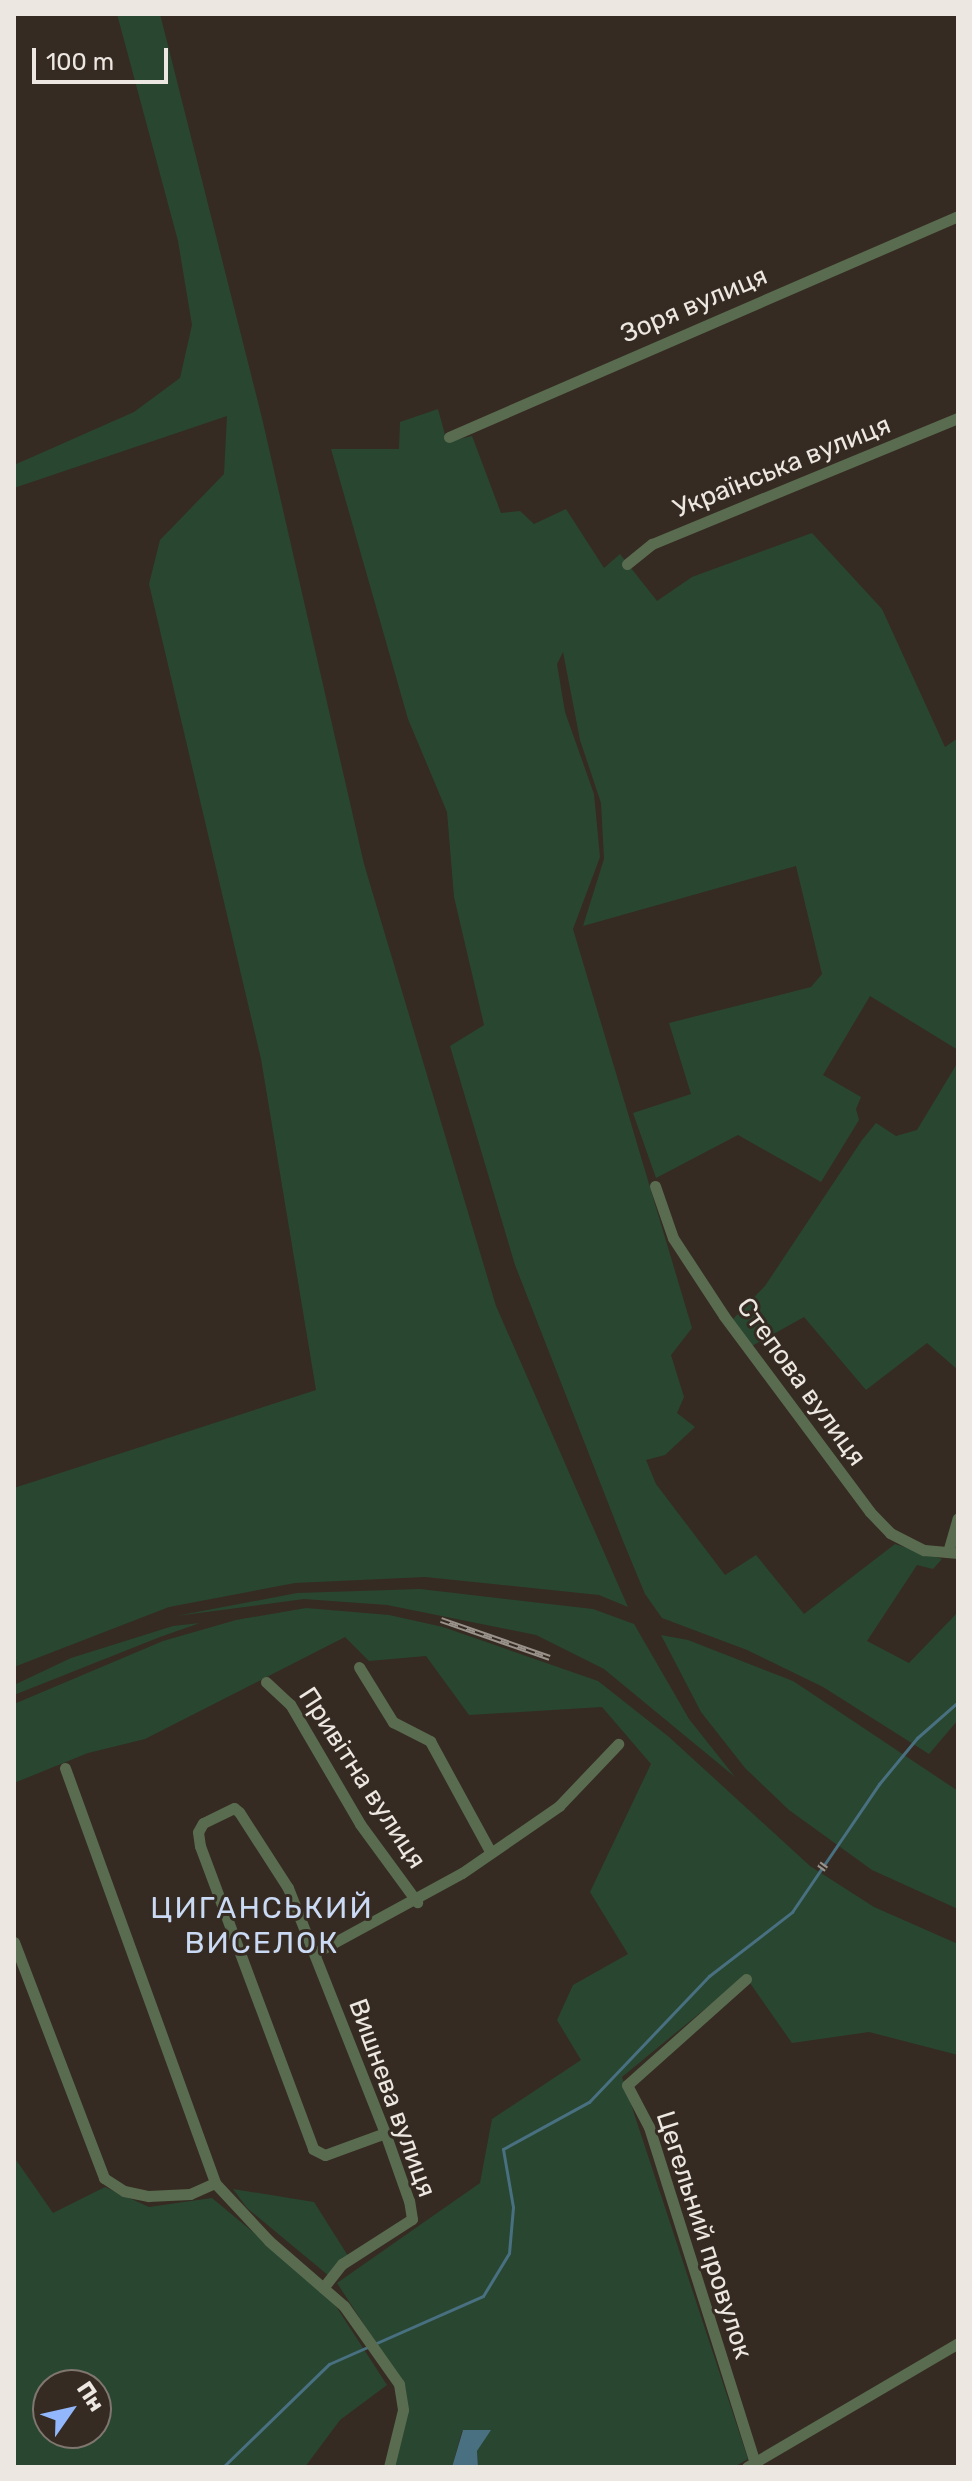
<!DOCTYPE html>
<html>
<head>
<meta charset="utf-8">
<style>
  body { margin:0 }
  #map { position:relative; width:972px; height:2481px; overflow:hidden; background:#352b23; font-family:Rubik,sans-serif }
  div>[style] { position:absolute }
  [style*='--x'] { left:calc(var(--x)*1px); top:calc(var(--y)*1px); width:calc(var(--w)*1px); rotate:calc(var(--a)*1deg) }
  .green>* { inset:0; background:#294631 }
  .water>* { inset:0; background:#487080 }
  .stream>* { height:3px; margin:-1.5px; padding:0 1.5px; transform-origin:1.5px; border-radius:1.5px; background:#487080 }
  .minor>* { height:11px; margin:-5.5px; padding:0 5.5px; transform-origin:5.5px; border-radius:5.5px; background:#5a6c4f }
  .rail>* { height:6px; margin-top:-3px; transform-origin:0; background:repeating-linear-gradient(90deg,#352b23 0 9px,#9a938c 0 18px); box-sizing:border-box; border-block:2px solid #9a938c }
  span { translate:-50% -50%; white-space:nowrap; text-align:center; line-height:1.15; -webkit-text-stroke:6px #352b23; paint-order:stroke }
  .street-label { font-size:26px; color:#ede7e1 }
  .quarter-label { font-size:30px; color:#cbdaf4; letter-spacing:2px }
  .frame { position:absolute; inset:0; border:16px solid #ede7e1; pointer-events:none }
  .north { position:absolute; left:32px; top:2369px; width:80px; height:80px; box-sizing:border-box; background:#352b23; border:2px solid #7f766f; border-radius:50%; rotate:56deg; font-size:22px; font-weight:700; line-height:32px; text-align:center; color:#ede7e1 }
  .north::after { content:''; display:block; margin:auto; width:28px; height:36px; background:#92b7fd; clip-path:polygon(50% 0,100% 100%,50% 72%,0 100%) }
  .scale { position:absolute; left:32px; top:48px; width:136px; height:36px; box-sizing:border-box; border:4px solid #ede7e1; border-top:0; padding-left:10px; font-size:24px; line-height:28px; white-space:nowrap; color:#ede7e1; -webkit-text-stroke:6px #352b23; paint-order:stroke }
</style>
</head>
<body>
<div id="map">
  <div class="green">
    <div style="clip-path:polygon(117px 14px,160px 14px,262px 418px,364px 864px,496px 1306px,628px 1607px,599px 1595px,425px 1577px,295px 1583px,169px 1607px,14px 1667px,14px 1488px,316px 1390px,261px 1059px,149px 584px,160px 540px,224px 474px,227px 416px,14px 488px,14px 465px,134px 412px,180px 378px,192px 325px,178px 241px)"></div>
    <div style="clip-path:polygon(438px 409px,447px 442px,472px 436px,501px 513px,520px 511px,534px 524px,566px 509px,604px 568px,620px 554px,657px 601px,692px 577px,812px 533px,882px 609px,945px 747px,958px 738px,958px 1050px,870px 996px,823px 1075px,861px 1097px,856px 1109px,859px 1120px,821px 1182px,738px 1135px,656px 1178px,633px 1113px,691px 1094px,669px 1023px,811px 987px,822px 974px,796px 866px,583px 926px,604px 859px,601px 803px,580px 740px,563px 652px,557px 664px,565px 712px,594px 794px,600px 857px,573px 929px,692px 1328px,671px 1355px,684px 1397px,677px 1413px,695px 1427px,665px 1455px,646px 1460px,656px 1484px,725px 1575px,756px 1555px,804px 1614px,895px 1544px,942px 1559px,933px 1569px,917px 1565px,867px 1641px,909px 1663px,958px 1612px,958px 1720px,929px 1754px,823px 1687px,747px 1650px,662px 1618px,645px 1594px,623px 1541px,515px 1265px,450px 1046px,484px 1025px,454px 897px,447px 812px,408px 719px,331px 449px,399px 449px,400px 422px)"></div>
    <div style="clip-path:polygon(958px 1062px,958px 1370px,927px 1343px,866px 1390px,804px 1317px,752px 1346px,733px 1319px,765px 1286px,862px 1140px,876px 1123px,896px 1136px,917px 1130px)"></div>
    <div style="clip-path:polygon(420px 1589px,593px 1609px,634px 1624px,689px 1719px,735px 1777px,604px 1669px,536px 1635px,387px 1605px,304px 1599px,176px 1616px,297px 1593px)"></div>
    <div style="clip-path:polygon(306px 1608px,389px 1615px,443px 1627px,598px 1681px,669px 1737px,810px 1866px,874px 1907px,958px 1944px,958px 2055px,869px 2032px,792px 2043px,745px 1976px,622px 2077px,748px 2459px,734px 2467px,478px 2467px,477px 2451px,490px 2430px,462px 2431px,452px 2467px,393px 2467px,406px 2389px,337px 2283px,480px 2183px,492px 2119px,581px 2060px,557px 2020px,573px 1985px,628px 1954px,590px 1892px,651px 1764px,602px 1707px,469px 1715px,426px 1656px,369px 1661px,345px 1637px,145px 1739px,88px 1753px,14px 1783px,14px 1704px,163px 1641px,236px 1620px)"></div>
    <div style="clip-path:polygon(200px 1623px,160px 1637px,14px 1695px,14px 1685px,71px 1658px,173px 1626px)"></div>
    <div style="clip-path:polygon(661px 1635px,688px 1640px,793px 1681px,958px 1791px,958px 1909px,872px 1870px,789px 1810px,745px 1768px,701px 1712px)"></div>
    <div style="clip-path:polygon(evenodd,14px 2157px,53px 2213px,105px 2187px,149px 2207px,212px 2198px,328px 2294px,387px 2385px,340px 2420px,305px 2467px,14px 2467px,14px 2157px,48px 2385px,96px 2385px,96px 2433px,48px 2433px,48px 2385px)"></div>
    <div style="clip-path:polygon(233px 2189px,314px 2202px,350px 2259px,329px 2276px,247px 2208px)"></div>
  </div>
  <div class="water">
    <div style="clip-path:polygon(463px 2430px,491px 2430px,477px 2451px,478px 2467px,452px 2467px)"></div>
  </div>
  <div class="stream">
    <div style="--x:223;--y:2467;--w:148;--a:-44.2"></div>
    <div style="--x:329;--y:2364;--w:168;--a:-23.8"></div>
    <div style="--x:483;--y:2296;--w:50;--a:-58.8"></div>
    <div style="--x:509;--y:2253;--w:46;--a:-85"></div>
    <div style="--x:513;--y:2207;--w:59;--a:-99.8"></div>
    <div style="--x:503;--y:2149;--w:98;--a:-28.7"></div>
    <div style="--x:589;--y:2102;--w:174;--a:-46.4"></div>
    <div style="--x:709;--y:1976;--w:105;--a:-37.6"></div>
    <div style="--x:792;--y:1912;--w:155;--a:-55.8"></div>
    <div style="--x:879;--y:1784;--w:60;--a:-50.4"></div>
    <div style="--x:917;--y:1738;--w:55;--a:-41.3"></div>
  </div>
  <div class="minor">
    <div style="--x:449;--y:437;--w:555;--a:-23.47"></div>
    <div style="--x:627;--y:564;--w:32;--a:-39"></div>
    <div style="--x:652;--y:544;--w:331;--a:-22.4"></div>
    <div style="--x:655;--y:1186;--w:55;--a:70.9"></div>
    <div style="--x:673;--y:1238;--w:93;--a:56.8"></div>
    <div style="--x:724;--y:1316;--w:244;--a:53.3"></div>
    <div style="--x:870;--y:1512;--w:29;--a:46"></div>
    <div style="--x:890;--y:1533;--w:38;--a:27"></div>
    <div style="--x:924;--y:1550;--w:34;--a:5"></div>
    <div style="--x:948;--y:1552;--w:35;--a:-74"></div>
    <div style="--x:359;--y:1667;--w:65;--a:58.3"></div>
    <div style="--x:393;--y:1722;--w:42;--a:27.2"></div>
    <div style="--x:430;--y:1741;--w:125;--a:61.4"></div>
    <div style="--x:266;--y:1682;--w:33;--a:43"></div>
    <div style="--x:290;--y:1704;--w:139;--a:59.7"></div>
    <div style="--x:360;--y:1824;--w:97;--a:53.8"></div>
    <div style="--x:65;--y:1768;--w:441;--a:70.1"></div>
    <div style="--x:215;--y:2183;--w:79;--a:47"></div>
    <div style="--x:269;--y:2241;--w:99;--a:40.9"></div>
    <div style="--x:344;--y:2306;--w:95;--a:54.8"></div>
    <div style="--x:399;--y:2384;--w:26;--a:81"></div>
    <div style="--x:403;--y:2410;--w:59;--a:103.8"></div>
    <div style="--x:14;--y:1942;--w:253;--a:69.1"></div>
    <div style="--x:104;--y:2178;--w:24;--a:33"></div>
    <div style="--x:124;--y:2191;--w:25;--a:12"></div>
    <div style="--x:148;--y:2196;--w:42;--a:-2.7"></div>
    <div style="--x:190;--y:2194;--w:27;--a:-24"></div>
    <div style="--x:315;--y:1953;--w:167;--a:-28.6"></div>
    <div style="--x:462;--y:1873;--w:118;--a:-34.6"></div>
    <div style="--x:559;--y:1806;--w:86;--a:-46.4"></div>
    <div style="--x:746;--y:1979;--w:159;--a:138.3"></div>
    <div style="--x:627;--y:2085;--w:47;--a:62.4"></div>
    <div style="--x:649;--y:2127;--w:352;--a:72.5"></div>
    <div style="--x:323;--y:2288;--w:31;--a:-52"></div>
    <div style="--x:342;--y:2264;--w:83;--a:-32.7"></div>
    <div style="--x:412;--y:2219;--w:18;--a:-99"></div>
    <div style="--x:409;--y:2201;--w:72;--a:-109.4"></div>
    <div style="--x:385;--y:2133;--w:264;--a:-111.6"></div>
    <div style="--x:288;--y:1888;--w:90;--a:-122.8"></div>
    <div style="--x:239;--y:1812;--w:6;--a:-141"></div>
    <div style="--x:234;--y:1808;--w:34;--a:154"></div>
    <div style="--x:203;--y:1823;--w:10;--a:119"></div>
    <div style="--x:198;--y:1832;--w:14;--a:82"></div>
    <div style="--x:200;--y:1846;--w:323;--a:69.5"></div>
    <div style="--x:313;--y:2149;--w:13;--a:27"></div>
    <div style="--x:325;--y:2155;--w:64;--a:-20.1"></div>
    <div style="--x:747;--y:2467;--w:245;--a:-30.4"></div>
  </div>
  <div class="rail">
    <div style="--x:441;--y:1620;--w:115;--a:19.2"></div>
    <div style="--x:819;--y:1864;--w:9;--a:36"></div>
  </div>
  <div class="street-label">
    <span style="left:694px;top:305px;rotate:-23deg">Зоря вулиця</span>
    <span style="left:782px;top:467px;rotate:-22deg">Українська вулиця</span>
    <span style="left:801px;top:1382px;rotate:54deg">Степова вулиця</span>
    <span style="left:362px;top:1778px;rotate:57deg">Привітна вулиця</span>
    <span style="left:392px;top:2098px;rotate:70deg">Вишнева вулиця</span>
    <span style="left:704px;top:2235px;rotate:72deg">Цегельний провулок</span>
  </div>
  <div class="quarter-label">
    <span style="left:262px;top:1925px">ЦИГАНСЬКИЙ<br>ВИСЕЛОК</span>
  </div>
  <div class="frame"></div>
  <div class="north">Пн</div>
  <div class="scale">100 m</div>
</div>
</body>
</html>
